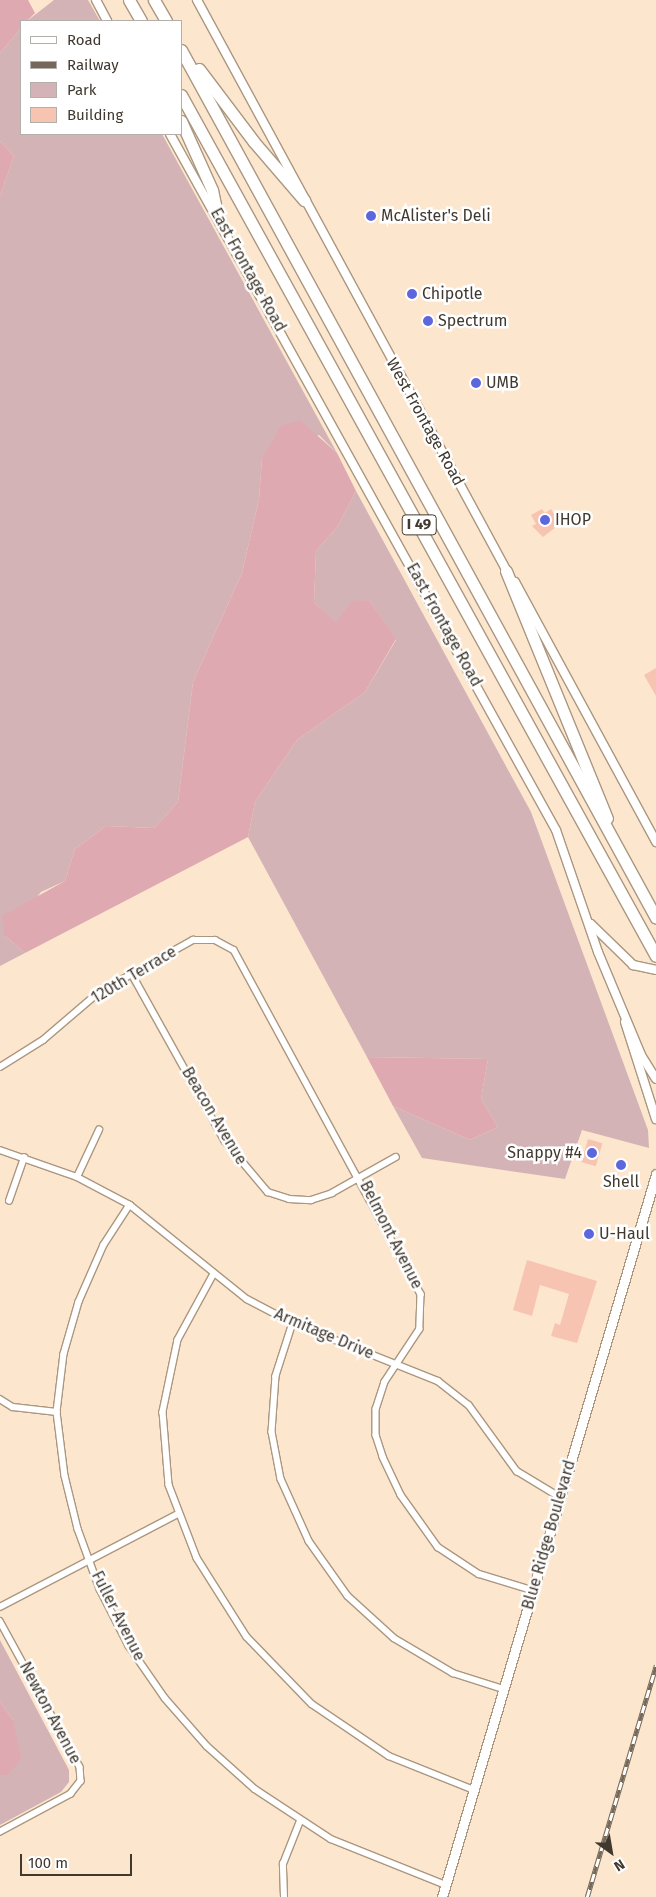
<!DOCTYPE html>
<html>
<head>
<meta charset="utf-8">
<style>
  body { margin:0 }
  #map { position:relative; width:656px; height:1897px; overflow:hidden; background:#fce6cd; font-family:"Fira Sans",sans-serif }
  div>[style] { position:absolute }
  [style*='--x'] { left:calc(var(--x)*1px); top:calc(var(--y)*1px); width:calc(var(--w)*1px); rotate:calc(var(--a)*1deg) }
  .green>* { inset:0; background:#d4b3b7 }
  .forest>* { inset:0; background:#dea9b0 }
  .building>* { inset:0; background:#f7c4b2; transform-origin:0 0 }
  .roads { filter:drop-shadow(1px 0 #ab9780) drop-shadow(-1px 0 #ab9780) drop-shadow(0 1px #ab9780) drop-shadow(0 -1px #ab9780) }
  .minor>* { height:5.5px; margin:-2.75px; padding:0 2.75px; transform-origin:2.75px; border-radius:2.75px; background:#fff }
  .tertiary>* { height:8px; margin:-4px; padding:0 4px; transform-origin:4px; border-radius:4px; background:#fff }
  .secondary>* { height:9px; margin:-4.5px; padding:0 4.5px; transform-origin:4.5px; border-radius:4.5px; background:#fff }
  .motorway>* { height:11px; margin:-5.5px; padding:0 5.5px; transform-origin:5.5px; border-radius:5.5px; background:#fff }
  .rail>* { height:4.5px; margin-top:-2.25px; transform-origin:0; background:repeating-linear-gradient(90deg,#fff 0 8px,#74695a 0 16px); box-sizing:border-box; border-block:1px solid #74695a }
  .dots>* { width:14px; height:14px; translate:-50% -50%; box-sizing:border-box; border:2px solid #fff; border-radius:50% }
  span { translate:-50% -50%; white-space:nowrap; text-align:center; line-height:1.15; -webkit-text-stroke:5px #fff; paint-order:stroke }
  .shield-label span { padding:1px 4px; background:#fff; border:1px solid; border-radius:4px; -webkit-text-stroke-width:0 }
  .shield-label { font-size:15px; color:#41392f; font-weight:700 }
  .poi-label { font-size:16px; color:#41392f }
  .left { translate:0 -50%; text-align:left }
  .right { translate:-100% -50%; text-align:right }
  .street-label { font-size:16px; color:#41392f }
  .legend { position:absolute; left:20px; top:20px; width:162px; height:115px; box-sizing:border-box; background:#fff; border:1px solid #b3b0ac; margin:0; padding:6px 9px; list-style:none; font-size:15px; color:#41392f }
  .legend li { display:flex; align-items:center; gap:10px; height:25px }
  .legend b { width:25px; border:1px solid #b3b0ac }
  .north { position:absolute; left:586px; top:1827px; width:50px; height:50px; -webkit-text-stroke:4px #fff; paint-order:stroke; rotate:148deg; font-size:14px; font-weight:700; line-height:20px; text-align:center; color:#41392f }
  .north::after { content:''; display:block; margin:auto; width:18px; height:22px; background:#41392f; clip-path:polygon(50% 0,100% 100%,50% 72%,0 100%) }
  .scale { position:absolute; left:20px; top:1854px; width:112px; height:22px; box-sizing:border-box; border:2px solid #41392f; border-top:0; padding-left:6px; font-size:15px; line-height:18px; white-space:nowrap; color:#41392f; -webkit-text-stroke:4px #fff; paint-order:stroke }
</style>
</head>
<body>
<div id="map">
  <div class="green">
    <div style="clip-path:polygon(54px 0,88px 0,100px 21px,27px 21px)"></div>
    <div style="clip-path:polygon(21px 28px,21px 134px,162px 134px,337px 453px,319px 435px,262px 459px,259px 499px,242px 573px,193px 682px,178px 802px,154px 828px,106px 826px,75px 849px,65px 881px,41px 892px,5px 936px,25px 953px,0 966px,0 196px,14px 156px,0 141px,0 53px)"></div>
    <div style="clip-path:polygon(356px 491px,531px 812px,648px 1130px,649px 1148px,582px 1130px,565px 1179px,422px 1158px,393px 1106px,470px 1140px,498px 1127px,481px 1099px,488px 1059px,367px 1057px,248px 837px,255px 802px,297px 740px,365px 692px,396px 640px,369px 600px,352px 602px,336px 624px,314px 602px,316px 551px,338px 526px)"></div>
    <div style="clip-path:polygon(0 1640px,69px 1770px,69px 1782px,61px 1792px,0 1825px,0 1775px,8px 1775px,13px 1720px,0 1702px)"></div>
  </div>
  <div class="forest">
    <div style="clip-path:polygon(0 0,28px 0,35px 13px,27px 21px,21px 21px,21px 28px,0 53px)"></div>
    <div style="clip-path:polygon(0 141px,14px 156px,0 196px)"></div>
    <div style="clip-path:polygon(300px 420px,337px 453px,356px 491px,338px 526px,316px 551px,314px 602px,336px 623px,352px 601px,369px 600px,396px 639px,365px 692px,297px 740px,255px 802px,248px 837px,25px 953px,5px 936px,2px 916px,65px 881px,75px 849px,106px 826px,154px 828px,178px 802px,193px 682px,242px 573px,259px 499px,262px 459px,281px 426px)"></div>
    <div style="clip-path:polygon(367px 1057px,488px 1059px,481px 1099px,498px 1127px,470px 1140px,393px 1106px)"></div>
    <div style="clip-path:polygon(0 1702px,13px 1720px,21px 1759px,8px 1775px,0 1775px)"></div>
  </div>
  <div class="building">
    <div style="clip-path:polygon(542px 509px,545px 513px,551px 509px,560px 524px,543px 537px,532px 526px,536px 524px,531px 515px)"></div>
    <div style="clip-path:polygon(656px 668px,656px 696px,644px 675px)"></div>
    <div style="left:588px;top:1139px;width:15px;height:24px;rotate:16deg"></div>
    <div style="clip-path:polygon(527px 1260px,597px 1281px,577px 1343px,551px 1336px,555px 1323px,560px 1325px,569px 1294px,540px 1285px,532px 1316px,513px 1310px)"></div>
  </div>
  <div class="roads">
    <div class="minor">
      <div style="--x:132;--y:974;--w:191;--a:60.9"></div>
      <div style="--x:225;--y:1141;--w:67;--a:49.9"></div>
      <div style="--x:268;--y:1192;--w:22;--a:18"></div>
      <div style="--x:289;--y:1199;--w:22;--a:3"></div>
      <div style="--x:311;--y:1200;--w:22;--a:-18"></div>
      <div style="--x:332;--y:1193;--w:73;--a:-29.4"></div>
      <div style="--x:0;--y:1067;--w:51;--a:-32.1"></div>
      <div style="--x:43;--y:1040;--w:72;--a:-40.5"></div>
      <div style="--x:98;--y:993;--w:109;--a:-29.2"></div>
      <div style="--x:193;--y:940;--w:22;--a:0"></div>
      <div style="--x:215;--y:940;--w:21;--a:28"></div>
      <div style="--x:234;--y:950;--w:392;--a:61.5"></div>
      <div style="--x:421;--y:1294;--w:35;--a:92"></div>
      <div style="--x:420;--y:1329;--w:64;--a:123.4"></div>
      <div style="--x:385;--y:1382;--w:28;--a:108"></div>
      <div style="--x:376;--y:1409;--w:26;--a:90"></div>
      <div style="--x:376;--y:1435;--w:23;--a:72"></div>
      <div style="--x:383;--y:1457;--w:42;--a:64.7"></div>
      <div style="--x:401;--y:1495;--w:64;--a:54.6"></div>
      <div style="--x:438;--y:1547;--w:49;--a:33.4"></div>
      <div style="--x:479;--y:1574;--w:55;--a:16.8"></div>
      <div style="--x:0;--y:1150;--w:82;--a:19.3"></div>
      <div style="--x:77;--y:1177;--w:60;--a:27.8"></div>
      <div style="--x:130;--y:1205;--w:150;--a:38.8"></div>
      <div style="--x:247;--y:1299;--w:52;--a:27.6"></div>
      <div style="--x:293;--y:1323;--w:156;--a:21.8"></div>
      <div style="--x:438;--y:1381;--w:39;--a:38"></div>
      <div style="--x:469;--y:1405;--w:82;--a:54"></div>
      <div style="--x:517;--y:1471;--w:50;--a:31.2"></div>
      <div style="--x:77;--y:1177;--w:52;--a:-64.9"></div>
      <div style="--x:9;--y:1201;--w:46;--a:-70.8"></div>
      <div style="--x:130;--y:1205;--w:48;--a:123"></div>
      <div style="--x:104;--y:1245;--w:62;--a:113.7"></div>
      <div style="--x:79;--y:1302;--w:54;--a:106.1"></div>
      <div style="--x:64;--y:1354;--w:58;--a:96.9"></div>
      <div style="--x:57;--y:1412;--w:64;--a:82.9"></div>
      <div style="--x:65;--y:1476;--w:55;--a:76.2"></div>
      <div style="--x:78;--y:1529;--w:64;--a:69.9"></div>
      <div style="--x:100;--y:1589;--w:64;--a:63"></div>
      <div style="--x:129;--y:1646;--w:63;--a:55.3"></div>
      <div style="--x:165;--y:1698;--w:64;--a:48.8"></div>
      <div style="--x:207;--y:1746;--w:64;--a:41.9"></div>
      <div style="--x:255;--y:1789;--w:91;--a:33.3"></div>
      <div style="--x:331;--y:1839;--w:124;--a:21.8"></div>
      <div style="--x:214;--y:1274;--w:75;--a:118.6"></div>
      <div style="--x:178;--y:1340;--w:74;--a:101.8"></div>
      <div style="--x:163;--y:1412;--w:73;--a:85.3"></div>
      <div style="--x:169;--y:1485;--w:78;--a:69"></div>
      <div style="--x:197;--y:1558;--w:93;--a:57.7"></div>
      <div style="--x:247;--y:1637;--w:93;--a:45.9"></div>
      <div style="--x:312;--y:1704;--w:93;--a:34"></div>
      <div style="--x:389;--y:1756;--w:92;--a:21.8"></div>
      <div style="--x:293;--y:1323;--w:56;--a:107.8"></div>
      <div style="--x:276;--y:1376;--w:56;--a:94.1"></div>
      <div style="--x:272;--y:1432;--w:48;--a:79.2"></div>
      <div style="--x:281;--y:1479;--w:68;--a:65.7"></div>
      <div style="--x:309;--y:1541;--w:67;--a:54.7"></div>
      <div style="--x:348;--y:1596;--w:62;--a:42.4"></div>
      <div style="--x:394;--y:1638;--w:69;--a:30.7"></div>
      <div style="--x:453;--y:1673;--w:52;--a:17.7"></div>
      <div style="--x:0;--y:1399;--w:15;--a:32"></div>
      <div style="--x:13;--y:1407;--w:44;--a:6.5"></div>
      <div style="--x:0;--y:1607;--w:201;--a:-27.6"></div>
      <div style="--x:0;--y:1621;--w:166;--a:61.3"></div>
      <div style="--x:80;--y:1767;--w:14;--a:86"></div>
      <div style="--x:81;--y:1781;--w:16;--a:128"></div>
      <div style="--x:71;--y:1794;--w:81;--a:151.8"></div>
      <div style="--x:284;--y:1897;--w:33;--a:-92"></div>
      <div style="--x:283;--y:1864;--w:46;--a:-68.4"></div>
    </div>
    <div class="tertiary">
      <div style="--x:96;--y:0;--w:24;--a:62"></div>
      <div style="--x:197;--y:0;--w:652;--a:61.51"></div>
      <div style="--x:170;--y:134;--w:796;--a:60.99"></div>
      <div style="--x:556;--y:830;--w:129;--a:71"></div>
      <div style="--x:598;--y:952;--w:112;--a:67.3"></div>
      <div style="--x:641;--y:1055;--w:28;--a:58"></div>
      <div style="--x:515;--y:582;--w:296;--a:61.5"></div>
      <div style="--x:591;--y:924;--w:59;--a:44.3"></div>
      <div style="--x:633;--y:965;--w:24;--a:12"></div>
      <div style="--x:625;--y:1022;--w:102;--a:72.3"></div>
    </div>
    <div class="secondary">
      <div style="--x:442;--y:1897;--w:754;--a:-73.51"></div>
    </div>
    <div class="motorway">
      <div style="--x:129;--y:0;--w:24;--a:60"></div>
      <div style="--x:154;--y:0;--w:24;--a:60"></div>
      <div style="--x:181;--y:50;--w:989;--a:61.31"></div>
      <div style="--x:199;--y:69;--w:91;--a:53"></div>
      <div style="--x:254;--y:142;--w:77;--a:49.2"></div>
      <div style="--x:181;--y:95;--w:983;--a:61.12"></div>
      <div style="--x:181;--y:121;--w:76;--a:65.8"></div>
      <div style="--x:212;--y:190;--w:25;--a:78"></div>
      <div style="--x:506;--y:571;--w:267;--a:67.8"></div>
    </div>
  </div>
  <div class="rail">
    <div style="--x:587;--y:1897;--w:242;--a:-73.4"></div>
  </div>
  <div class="dots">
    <div style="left:371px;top:216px;background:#5c66dd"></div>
    <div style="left:412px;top:294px;background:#5c66dd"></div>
    <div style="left:428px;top:321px;background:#5c66dd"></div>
    <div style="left:476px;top:383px;background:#5c66dd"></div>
    <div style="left:545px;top:520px;background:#5c66dd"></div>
    <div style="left:592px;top:1153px;background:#5c66dd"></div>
    <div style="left:621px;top:1165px;background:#5c66dd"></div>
    <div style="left:589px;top:1234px;background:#5c66dd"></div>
  </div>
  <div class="shield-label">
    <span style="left:419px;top:525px">I 49</span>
  </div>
  <div class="poi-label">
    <span class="left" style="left:381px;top:216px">McAlister's Deli</span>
    <span class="left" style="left:422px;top:294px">Chipotle</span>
    <span class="left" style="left:438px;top:321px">Spectrum</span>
    <span class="left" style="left:486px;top:383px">UMB</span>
    <span class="left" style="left:555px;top:520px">IHOP</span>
    <span class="right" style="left:582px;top:1153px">Snappy #4</span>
    <span style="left:621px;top:1182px">Shell</span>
    <span class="left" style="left:599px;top:1234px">U-Haul</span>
  </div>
  <div class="street-label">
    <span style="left:248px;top:270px;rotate:61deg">East Frontage Road</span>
    <span style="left:425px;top:422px;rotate:61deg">West Frontage Road</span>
    <span style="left:444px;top:625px;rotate:61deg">East Frontage Road</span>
    <span style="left:134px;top:975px;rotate:-31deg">120th Terrace</span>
    <span style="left:214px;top:1116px;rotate:59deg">Beacon Avenue</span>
    <span style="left:391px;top:1235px;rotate:63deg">Belmont Avenue</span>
    <span style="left:324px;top:1334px;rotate:23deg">Armitage Drive</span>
    <span style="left:549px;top:1535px;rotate:-74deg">Blue Ridge Boulevard</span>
    <span style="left:118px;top:1616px;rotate:63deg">Fuller Avenue</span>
    <span style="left:50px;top:1713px;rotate:62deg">Newton Avenue</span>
  </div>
  <ul class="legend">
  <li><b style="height:6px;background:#fff"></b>Road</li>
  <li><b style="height:6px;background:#74695a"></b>Railway</li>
  <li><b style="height:14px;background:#d4b3b7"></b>Park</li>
  <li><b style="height:14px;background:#f7c4b2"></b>Building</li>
  </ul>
  <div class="north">N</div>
  <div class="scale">100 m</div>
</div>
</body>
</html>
